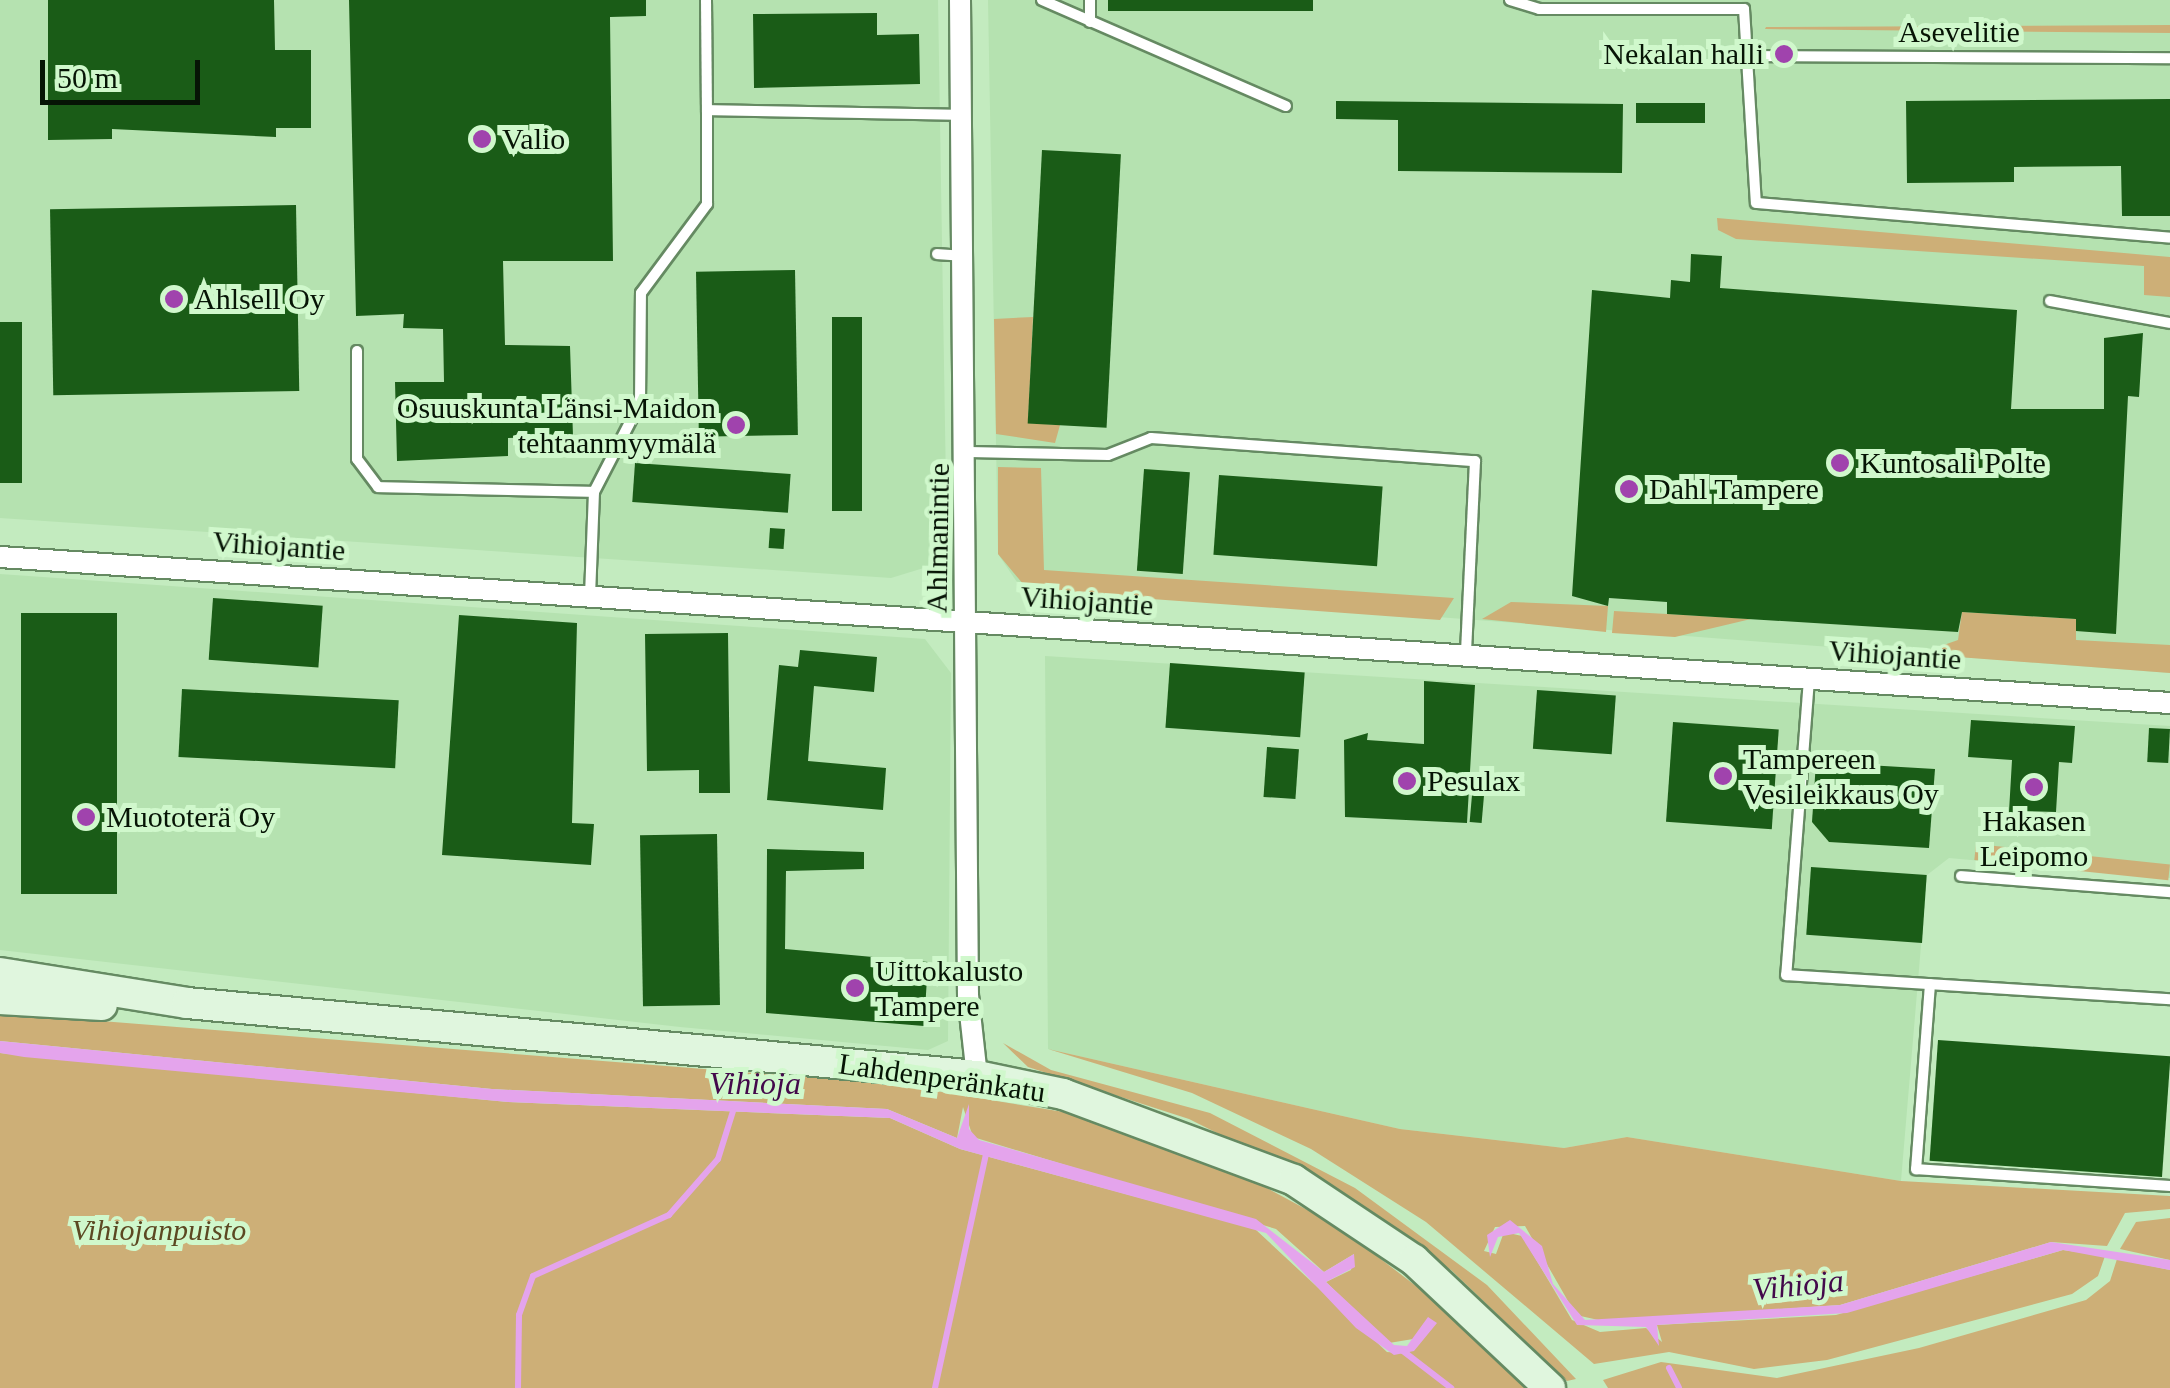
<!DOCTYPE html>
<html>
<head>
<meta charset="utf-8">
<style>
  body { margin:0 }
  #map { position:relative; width:2170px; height:1388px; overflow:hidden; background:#c3ebbf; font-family:"Times New Roman",serif }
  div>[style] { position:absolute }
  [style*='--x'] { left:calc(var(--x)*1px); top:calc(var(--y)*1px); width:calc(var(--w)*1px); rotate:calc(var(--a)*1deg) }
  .built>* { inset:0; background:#b5e2b0 }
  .green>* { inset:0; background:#cdaf77; transform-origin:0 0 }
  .water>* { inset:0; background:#e4a4ec }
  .stream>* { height:6px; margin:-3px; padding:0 3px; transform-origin:3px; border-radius:3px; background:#e4a4ec }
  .building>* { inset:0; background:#1a5c17; transform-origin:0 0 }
  .roads { filter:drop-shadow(2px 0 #658a62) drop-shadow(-2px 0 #658a62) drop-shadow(0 2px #658a62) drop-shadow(0 -2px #658a62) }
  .service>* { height:10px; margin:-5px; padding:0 5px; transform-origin:5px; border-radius:5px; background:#fff }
  .minor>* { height:20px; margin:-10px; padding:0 10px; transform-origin:10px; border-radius:10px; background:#fff }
  .secondary>* { height:30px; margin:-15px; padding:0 15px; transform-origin:15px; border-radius:15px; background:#e0f6de }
  .dots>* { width:28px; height:28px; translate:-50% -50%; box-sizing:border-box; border:5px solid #d0f8cc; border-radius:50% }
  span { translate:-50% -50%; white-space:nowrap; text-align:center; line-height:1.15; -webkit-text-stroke:10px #d0f8cc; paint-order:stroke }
  .street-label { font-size:30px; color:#061405 }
  .poi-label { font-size:30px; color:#061405 }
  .right { translate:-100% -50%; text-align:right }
  .left { translate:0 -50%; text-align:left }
  .park-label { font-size:30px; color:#5c4822; font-style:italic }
  .water-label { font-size:32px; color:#43094b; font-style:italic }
  .scale { position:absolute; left:40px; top:60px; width:160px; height:45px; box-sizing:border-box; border:5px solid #061405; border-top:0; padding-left:12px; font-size:30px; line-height:35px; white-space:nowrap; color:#061405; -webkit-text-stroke:8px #d0f8cc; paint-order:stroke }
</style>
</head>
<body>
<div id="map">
  <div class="built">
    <div style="clip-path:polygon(0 0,938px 0,947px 547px,940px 563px,891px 578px,0 518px)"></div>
    <div style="clip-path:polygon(988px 0,2170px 0,2170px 673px,1019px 585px,998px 554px)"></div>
    <div style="clip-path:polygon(0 574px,925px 639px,951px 673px,948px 1041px,928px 1050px,680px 1027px,0 950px)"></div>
    <div style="clip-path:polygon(1045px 656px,2170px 726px,2170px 878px,1949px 858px,1927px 875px,1901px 1181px,1627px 1137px,1564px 1148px,1400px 1129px,1048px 1049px)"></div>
  </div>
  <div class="green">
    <div style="clip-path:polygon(2170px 25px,2170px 33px,1765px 29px,1766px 27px)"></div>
    <div style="clip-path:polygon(1717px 218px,2170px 257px,2170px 297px,2144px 295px,2144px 266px,1736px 239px,1718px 230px)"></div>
    <div style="clip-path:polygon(1033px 317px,1028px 423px,1060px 425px,1055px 443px,996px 434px,994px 319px)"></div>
    <div style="clip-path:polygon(998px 467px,1041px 468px,1044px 570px,1454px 598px,1440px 620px,1028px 590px,998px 554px)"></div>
    <div style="clip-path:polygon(1511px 602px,1608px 606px,1606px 632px,1482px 619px)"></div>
    <div style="clip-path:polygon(1614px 611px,1667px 614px,1751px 619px,1675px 637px,1612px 633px)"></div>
    <div style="clip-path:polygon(1962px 612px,2076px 619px,2076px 640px,2170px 645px,2170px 673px,1918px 654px,1958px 640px)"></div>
    <div style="left:1976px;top:844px;width:195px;height:16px;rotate:6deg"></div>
    <div style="clip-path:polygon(0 1013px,893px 1084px,1076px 1114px,1241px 1174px,1339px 1227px,1446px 1309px,1527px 1388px,0 1388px,0 1053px,508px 1102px,890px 1118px,960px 1149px,1255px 1229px,1387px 1352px,1409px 1354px,1413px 1339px,1389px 1343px,1326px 1282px,1351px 1270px,1354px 1254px,1324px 1272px,1276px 1229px,973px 1137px,963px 1107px,957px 1138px,887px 1109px,492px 1089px,0 1041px)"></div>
    <div style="clip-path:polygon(1003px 1043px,1051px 1070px,1210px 1113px,1355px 1188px,1487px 1285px,1576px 1379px,1567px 1381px,1451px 1270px,1353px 1201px,1189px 1119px,1028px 1067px)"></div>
    <div style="clip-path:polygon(1048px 1049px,1400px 1129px,1564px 1148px,1627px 1137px,1901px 1181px,2170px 1196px,2170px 1209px,2125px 1213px,2107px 1246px,2051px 1242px,1840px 1305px,1603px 1321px,1576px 1315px,1525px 1226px,1495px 1227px,1484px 1251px,1496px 1254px,1504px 1232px,1522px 1236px,1572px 1320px,1600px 1332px,1646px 1328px,1662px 1342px,1657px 1325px,1836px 1315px,2063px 1250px,2105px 1256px,2098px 1276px,2072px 1294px,1827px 1360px,1754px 1369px,1669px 1352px,1594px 1364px,1426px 1222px,1311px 1149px,1192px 1093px)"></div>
    <div style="clip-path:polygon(2170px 1218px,2170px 1260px,2120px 1249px,2136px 1222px)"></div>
    <div style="clip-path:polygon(2117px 1259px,2170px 1270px,2170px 1388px,1608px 1388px,1603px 1380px,1661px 1362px,1777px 1378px,1919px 1348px,2086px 1300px,2110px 1281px)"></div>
  </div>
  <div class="water">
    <div style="clip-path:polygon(0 1041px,492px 1089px,887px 1109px,957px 1138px,969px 1104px,969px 1129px,979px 1140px,1256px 1219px,1324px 1272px,1354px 1254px,1355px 1267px,1326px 1282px,1394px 1345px,1407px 1346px,1428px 1317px,1437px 1323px,1414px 1351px,1394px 1355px,1356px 1328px,1266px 1233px,960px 1149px,890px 1118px,508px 1102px,24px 1057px,0 1053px)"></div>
    <div style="clip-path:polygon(1510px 1220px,1542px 1246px,1553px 1284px,1585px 1320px,1840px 1305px,2051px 1242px,2170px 1260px,2170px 1270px,2063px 1250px,1847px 1313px,1657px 1325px,1659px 1346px,1646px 1327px,1577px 1325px,1519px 1233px,1498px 1237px,1490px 1257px,1487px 1235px)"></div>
  </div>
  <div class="stream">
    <div style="--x:1403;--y:1351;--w:61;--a:37.6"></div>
    <div style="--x:1669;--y:1368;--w:22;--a:63"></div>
    <div style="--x:518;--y:1388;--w:73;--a:-89.2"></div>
    <div style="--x:519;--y:1315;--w:41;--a:-70.3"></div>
    <div style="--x:533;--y:1276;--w:149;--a:-24.2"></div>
    <div style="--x:669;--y:1215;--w:74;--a:-48.8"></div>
    <div style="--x:718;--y:1159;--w:50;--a:-72.6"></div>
    <div style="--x:935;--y:1388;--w:244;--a:-77.7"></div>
  </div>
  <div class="building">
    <div style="clip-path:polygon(48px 0,274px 0,275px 50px,311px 50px,311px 128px,276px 128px,276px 137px,112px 129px,112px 139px,48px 140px)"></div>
    <div style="clip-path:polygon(349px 0,646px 0,646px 16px,610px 17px,613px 261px,503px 261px,505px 345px,570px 346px,573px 436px,508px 438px,508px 456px,397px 461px,395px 382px,444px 382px,443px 329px,403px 328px,404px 314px,356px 316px)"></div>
    <div style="left:1108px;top:0;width:205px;height:11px"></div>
    <div style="clip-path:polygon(877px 13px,877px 35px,919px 34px,920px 84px,754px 88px,753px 14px)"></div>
    <div style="clip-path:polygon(2170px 99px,2170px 216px,2122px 216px,2121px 166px,2014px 167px,2014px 182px,1907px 183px,1906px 101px)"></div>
    <div style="clip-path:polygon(1336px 101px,1623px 104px,1622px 173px,1398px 171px,1398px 120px,1336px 119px)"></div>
    <div style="left:1636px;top:103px;width:69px;height:20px"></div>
    <div style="left:1042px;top:150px;width:79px;height:274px;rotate:3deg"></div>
    <div style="left:296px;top:205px;width:186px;height:246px;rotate:89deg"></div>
    <div style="clip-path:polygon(1691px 254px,1722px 256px,1720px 288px,2017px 310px,2011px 409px,2104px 409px,2104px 338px,2143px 333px,2139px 397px,2128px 396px,2116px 634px,2076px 631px,2076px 619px,1962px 612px,1958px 632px,1667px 614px,1667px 602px,1609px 598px,1608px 606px,1572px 596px,1592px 290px,1670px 298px,1671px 280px,1690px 282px)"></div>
    <div style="left:795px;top:270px;width:165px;height:99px;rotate:89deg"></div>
    <div style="left:832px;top:317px;width:30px;height:194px"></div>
    <div style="left:0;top:322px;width:22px;height:161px"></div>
    <div style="left:635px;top:463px;width:156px;height:39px;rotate:4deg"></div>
    <div style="left:1144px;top:469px;width:46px;height:102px;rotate:4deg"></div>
    <div style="left:1219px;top:475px;width:164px;height:80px;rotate:4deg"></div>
    <div style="left:770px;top:528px;width:15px;height:20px;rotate:4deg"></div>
    <div style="left:213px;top:598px;width:110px;height:62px;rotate:4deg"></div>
    <div style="left:117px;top:613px;width:281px;height:96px;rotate:90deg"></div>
    <div style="clip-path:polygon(459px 615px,577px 623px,572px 823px,594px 824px,591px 865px,442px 855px)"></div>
    <div style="clip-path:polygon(728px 633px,730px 793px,699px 793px,699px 770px,647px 771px,645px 634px)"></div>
    <div style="clip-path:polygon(800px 650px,877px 657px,874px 692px,814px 686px,808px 761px,886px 768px,883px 810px,767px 800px,779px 665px,798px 667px)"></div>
    <div style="left:1170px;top:663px;width:135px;height:65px;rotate:4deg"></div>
    <div style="clip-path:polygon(1424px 681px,1475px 685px,1467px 823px,1345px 817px,1344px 740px,1368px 733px,1367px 740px,1424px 744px)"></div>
    <div style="left:182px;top:689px;width:217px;height:68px;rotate:3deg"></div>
    <div style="left:1537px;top:690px;width:79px;height:59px;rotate:4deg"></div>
    <div style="clip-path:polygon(1971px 720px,2075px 726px,2072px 763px,2059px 762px,2056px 812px,2022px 811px,2021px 830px,2008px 829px,2012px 760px,1968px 757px)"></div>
    <div style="left:1673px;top:722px;width:106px;height:100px;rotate:4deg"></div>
    <div style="left:2149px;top:728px;width:21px;height:34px;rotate:3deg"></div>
    <div style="left:1267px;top:747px;width:32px;height:50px;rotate:4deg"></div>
    <div style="clip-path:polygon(1816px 762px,1935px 769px,1929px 848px,1829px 842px,1812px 822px)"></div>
    <div style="left:1472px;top:795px;width:12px;height:27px;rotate:5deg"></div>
    <div style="left:717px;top:834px;width:171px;height:77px;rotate:89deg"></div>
    <div style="clip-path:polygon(767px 849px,864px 852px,864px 869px,786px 871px,785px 949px,928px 962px,924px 1026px,766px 1013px)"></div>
    <div style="left:1811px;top:867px;width:116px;height:68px;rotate:4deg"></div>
    <div style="left:1938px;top:1040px;width:233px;height:121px;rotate:4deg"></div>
  </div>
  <div class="roads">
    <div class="service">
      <div style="--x:706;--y:0;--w:110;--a:89.5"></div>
      <div style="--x:707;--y:110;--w:256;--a:1.1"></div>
      <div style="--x:1042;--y:0;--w:266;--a:23.5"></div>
      <div style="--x:1090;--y:0;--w:22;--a:90"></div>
      <div style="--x:1510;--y:0;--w:30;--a:17"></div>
      <div style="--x:1539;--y:9;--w:205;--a:0"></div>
      <div style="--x:1744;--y:9;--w:194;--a:86.5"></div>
      <div style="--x:1756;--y:203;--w:415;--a:4.8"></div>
      <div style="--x:1747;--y:56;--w:423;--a:0.3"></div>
      <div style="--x:937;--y:254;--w:27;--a:4"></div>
      <div style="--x:2050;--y:301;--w:122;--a:10.4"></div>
      <div style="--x:357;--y:351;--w:108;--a:90"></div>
      <div style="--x:357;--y:459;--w:35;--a:53"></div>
      <div style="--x:378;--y:487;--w:216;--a:1.3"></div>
      <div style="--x:969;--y:452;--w:139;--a:1.2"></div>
      <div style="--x:1108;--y:455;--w:46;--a:-21.6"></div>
      <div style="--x:1151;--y:438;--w:325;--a:4.1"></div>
      <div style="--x:1475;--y:461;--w:194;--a:92.7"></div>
      <div style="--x:590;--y:596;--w:104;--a:-87.8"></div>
      <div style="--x:594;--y:492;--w:100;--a:-62.7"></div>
      <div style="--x:640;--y:403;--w:110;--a:-89.5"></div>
      <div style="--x:641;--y:293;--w:111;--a:-53.4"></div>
      <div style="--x:707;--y:204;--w:94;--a:-90"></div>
      <div style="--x:1809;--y:679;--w:297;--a:94.4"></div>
      <div style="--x:1786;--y:975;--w:385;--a:3.6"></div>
      <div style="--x:1961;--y:876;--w:210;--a:4.4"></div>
      <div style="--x:1930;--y:984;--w:186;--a:94.3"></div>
      <div style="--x:1916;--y:1169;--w:255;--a:3.8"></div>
    </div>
    <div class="minor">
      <div style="--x:960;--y:0;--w:995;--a:89.54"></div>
      <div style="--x:968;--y:995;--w:81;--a:83.7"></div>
      <div style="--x:0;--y:557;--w:2175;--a:3.85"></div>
    </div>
    <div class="secondary">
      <div style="--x:0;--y:973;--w:189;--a:9.1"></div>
      <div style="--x:187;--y:1003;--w:793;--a:5.28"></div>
      <div style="--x:977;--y:1076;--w:88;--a:11.8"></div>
      <div style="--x:1063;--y:1094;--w:246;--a:20.4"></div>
      <div style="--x:1294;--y:1180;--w:144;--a:33.7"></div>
      <div style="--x:1414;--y:1260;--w:187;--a:43.3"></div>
      <div style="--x:0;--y:999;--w:102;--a:3.4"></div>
    </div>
  </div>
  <div class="dots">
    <div style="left:1784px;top:54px;background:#a043ad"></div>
    <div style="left:482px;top:139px;background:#a043ad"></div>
    <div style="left:174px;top:299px;background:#a043ad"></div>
    <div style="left:736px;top:425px;background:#a043ad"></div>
    <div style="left:1840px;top:463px;background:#a043ad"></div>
    <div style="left:1629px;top:489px;background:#a043ad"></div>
    <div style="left:1723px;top:776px;background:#a043ad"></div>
    <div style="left:1407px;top:781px;background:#a043ad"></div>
    <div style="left:2034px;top:787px;background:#a043ad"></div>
    <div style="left:86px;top:817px;background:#a043ad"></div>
    <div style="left:855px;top:988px;background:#a043ad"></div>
  </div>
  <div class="street-label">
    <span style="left:1959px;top:32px">Asevelitie</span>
    <span style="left:938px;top:538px;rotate:-89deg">Ahlmanintie</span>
    <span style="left:279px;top:546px;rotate:4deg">Vihiojantie</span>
    <span style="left:1087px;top:601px;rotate:4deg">Vihiojantie</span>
    <span style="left:1895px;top:655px;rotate:4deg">Vihiojantie</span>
    <span style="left:942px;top:1078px;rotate:8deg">Lahdenperänkatu</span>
  </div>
  <div class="poi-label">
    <span class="right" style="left:1764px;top:54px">Nekalan halli</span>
    <span class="left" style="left:502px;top:139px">Valio</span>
    <span class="left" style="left:194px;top:299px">Ahlsell Oy</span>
    <span class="right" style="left:716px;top:425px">Osuuskunta Länsi-Maidon<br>tehtaanmyymälä</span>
    <span class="left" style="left:1860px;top:463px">Kuntosali Polte</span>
    <span class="left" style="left:1649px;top:489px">Dahl Tampere</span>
    <span class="left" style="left:1743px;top:776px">Tampereen<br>Vesileikkaus Oy</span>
    <span class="left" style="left:1427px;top:781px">Pesulax</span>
    <span class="left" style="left:106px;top:817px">Muototerä Oy</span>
    <span style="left:2034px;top:838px">Hakasen<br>Leipomo</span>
    <span class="left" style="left:875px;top:988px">Uittokalusto<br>Tampere</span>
  </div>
  <div class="park-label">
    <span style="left:159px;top:1230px">Vihiojanpuisto</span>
  </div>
  <div class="water-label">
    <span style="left:755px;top:1083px">Vihioja</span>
    <span style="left:1798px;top:1285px;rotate:-6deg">Vihioja</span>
  </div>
  <div class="scale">50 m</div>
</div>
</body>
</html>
